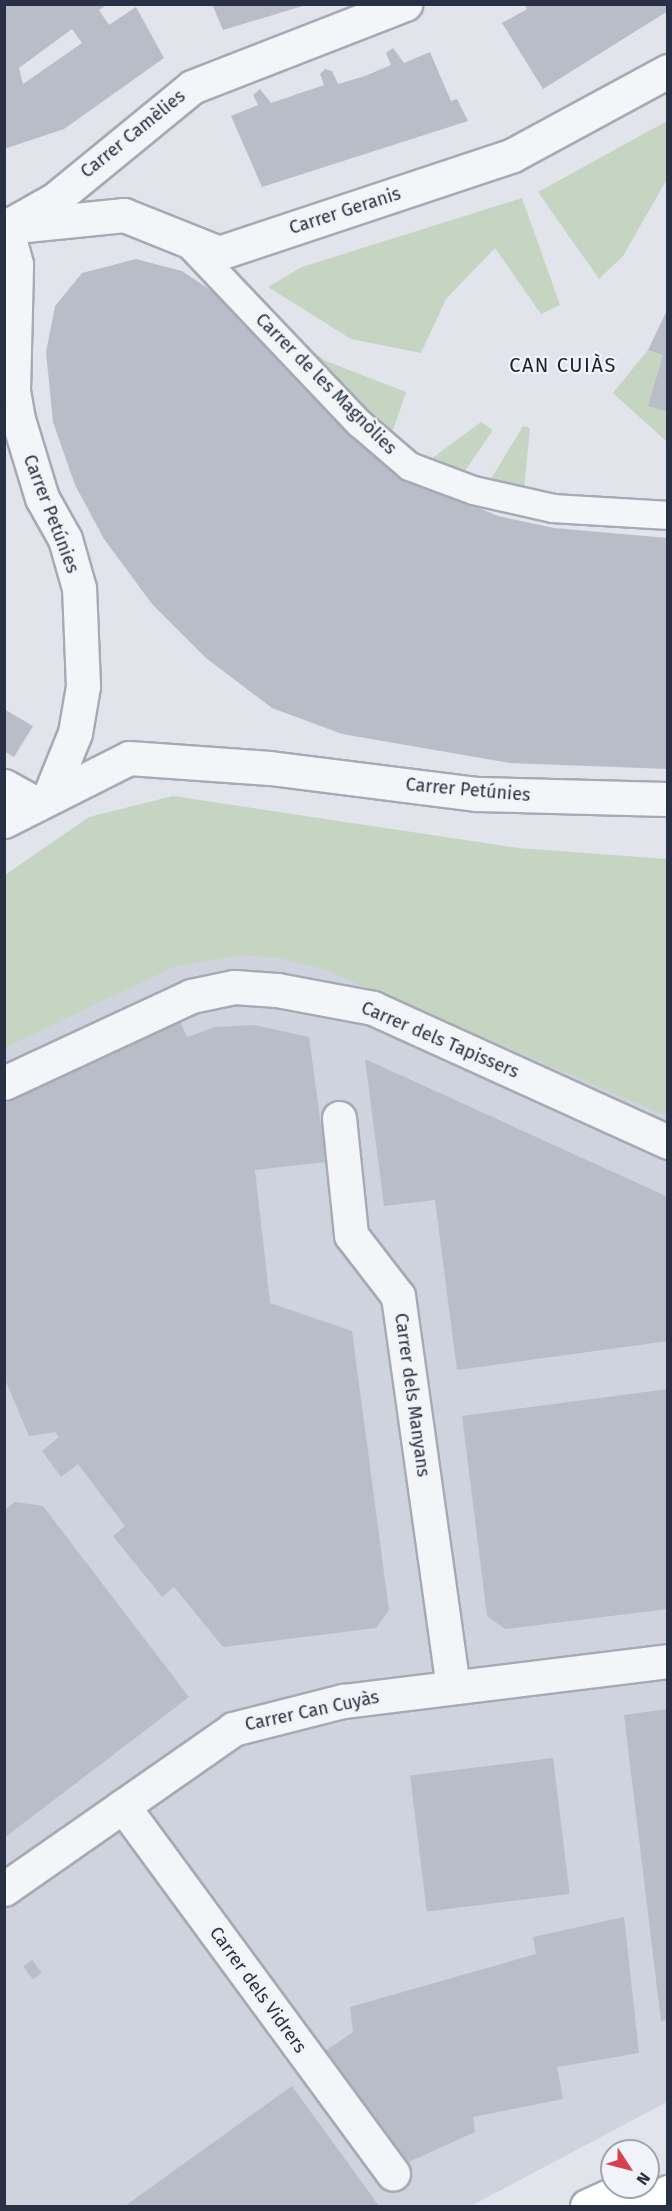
<!DOCTYPE html>
<html>
<head>
<meta charset="utf-8">
<style>
  body { margin:0 }
  #map { position:relative; width:672px; height:2211px; overflow:hidden; background:#e1e4eb; font-family:"Fira Sans",sans-serif }
  div>[style] { position:absolute }
  [style*='--x'] { left:calc(var(--x)*1px); top:calc(var(--y)*1px); width:calc(var(--w)*1px); rotate:calc(var(--a)*1deg) }
  .built>* { inset:0; background:#cfd3dd }
  .green>* { inset:0; background:#c5d5c2 }
  .building>* { inset:0; background:#b8bdc8; transform-origin:0 0 }
  .roads { filter:drop-shadow(2px 0 #a6aab5) drop-shadow(-2px 0 #a6aab5) drop-shadow(0 2px #a6aab5) drop-shadow(0 -2px #a6aab5) }
  .pedestrian>* { height:27px; margin:-13.5px; padding:0 13.5px; transform-origin:13.5px; border-radius:13.5px; background:#f4f5f8 }
  .minor>* { height:33px; margin:-16.5px; padding:0 16.5px; transform-origin:16.5px; border-radius:16.5px; background:#f4f5f8 }
  .secondary>* { height:33px; margin:-16.5px; padding:0 16.5px; transform-origin:16.5px; border-radius:16.5px; background:#fff }
  span { translate:-50% -50%; white-space:nowrap; text-align:center; line-height:1.15; -webkit-text-stroke:4.5px #f1f3f8; paint-order:stroke }
  .street-label { font-size:18px; color:#293043 }
  .neighbourhood-label { font-size:20px; color:#1b2134; letter-spacing:1.5px }
  .frame { position:absolute; inset:0; border:6px solid #293043; pointer-events:none }
  .north { position:absolute; left:600px; top:2139px; width:60px; height:60px; box-sizing:border-box; background:#f1f3f8; border:2px solid #a1a5b0; border-radius:50%; rotate:126deg; font-size:16px; font-weight:700; line-height:24px; text-align:center; color:#293043 }
  .north::after { content:''; display:block; margin:auto; width:21px; height:27px; background:#d5414c; clip-path:polygon(50% 0,100% 100%,50% 72%,0 100%) }
</style>
</head>
<body>
<div id="map">
  <div class="built">
    <div style="clip-path:polygon(247px 928px,667px 1114px,667px 2102px,471px 2206px,5px 2206px,4px 1042px)"></div>
  </div>
  <div class="green">
    <div style="clip-path:polygon(667px 121px,667px 179px,623px 256px,599px 279px,538px 192px)"></div>
    <div style="clip-path:polygon(522px 198px,560px 305px,541px 314px,495px 248px,446px 299px,421px 353px,351px 339px,268px 287px,302px 267px)"></div>
    <div style="clip-path:polygon(270px 321px,326px 361px,406px 392px,390px 439px)"></div>
    <div style="clip-path:polygon(648px 350px,663px 355px,649px 405px,667px 412px,667px 442px,613px 393px)"></div>
    <div style="clip-path:polygon(481px 422px,493px 430px,458px 481px,427px 462px)"></div>
    <div style="clip-path:polygon(523px 426px,530px 428px,523px 500px,485px 489px)"></div>
    <div style="clip-path:polygon(173px 796px,518px 848px,667px 859px,667px 1116px,323px 969px,279px 958px,241px 955px,173px 967px,5px 1048px,5px 875px,89px 817px)"></div>
  </div>
  <div class="building">
    <div style="clip-path:polygon(evenodd,4px 4px,108px 4px,99px 10px,109px 25px,136px 7px,164px 58px,64px 129px,4px 149px,4px 4px,72px 29px,82px 43px,23px 84px,19px 68px,72px 29px)"></div>
    <div style="clip-path:polygon(212px 4px,305px 4px,306px 5px,223px 30px)"></div>
    <div style="clip-path:polygon(524px 4px,668px 4px,668px 11px,543px 89px,502px 23px,527px 9px)"></div>
    <div style="clip-path:polygon(393px 48px,404px 63px,430px 52px,451px 101px,457px 99px,468px 121px,262px 187px,231px 116px,258px 105px,253px 95px,260px 89px,271px 103px,324px 85px,320px 74px,325px 69px,332px 71px,338px 84px,365px 76px,391px 65px,386px 53px)"></div>
    <div style="clip-path:polygon(136px 259px,182px 271px,215px 293px,344px 429px,414px 481px,498px 516px,554px 528px,668px 538px,668px 769px,510px 763px,342px 734px,272px 708px,206px 658px,152px 604px,104px 539px,75px 485px,53px 422px,46px 352px,55px 306px,82px 273px)"></div>
    <div style="clip-path:polygon(668px 308px,668px 412px,648px 406px,663px 355px,648px 350px)"></div>
    <div style="clip-path:polygon(4px 709px,33px 726px,14px 757px,4px 751px)"></div>
    <div style="clip-path:polygon(179px 1019px,187px 1037px,215px 1027px,254px 1025px,309px 1037px,326px 1162px,255px 1170px,270px 1303px,352px 1331px,389px 1610px,376px 1628px,223px 1647px,174px 1587px,162px 1597px,113px 1536px,125px 1526px,78px 1464px,61px 1477px,42px 1451px,59px 1437px,55px 1432px,29px 1436px,4px 1377px,4px 1104px)"></div>
    <div style="clip-path:polygon(365px 1059px,668px 1197px,668px 1341px,457px 1370px,435px 1200px,384px 1206px)"></div>
    <div style="clip-path:polygon(668px 1389px,668px 1609px,505px 1629px,487px 1616px,462px 1416px)"></div>
    <div style="clip-path:polygon(15px 1502px,43px 1506px,189px 1697px,4px 1838px,4px 1510px)"></div>
    <div style="clip-path:polygon(668px 1709px,668px 2020px,661px 2021px,624px 1715px)"></div>
    <div style="left:553px;top:1758px;width:137px;height:144px;rotate:83deg"></div>
    <div style="clip-path:polygon(624px 1917px,639px 2053px,557px 2067px,563px 2099px,473px 2117px,475px 2132px,402px 2165px,321px 2054px,353px 2032px,350px 2007px,536px 1954px,533px 1937px)"></div>
    <div style="left:32px;top:1960px;width:16px;height:11px;rotate:52deg"></div>
    <div style="clip-path:polygon(292px 2086px,379px 2206px,125px 2206px)"></div>
  </div>
  <div class="roads">
    <div class="pedestrian">
      <div style="--x:187;--y:242;--w:250;--a:46.5"></div>
      <div style="--x:359;--y:423;--w:66;--a:40.7"></div>
      <div style="--x:409;--y:466;--w:68;--a:20.6"></div>
      <div style="--x:473;--y:490;--w:82;--a:12.7"></div>
      <div style="--x:553;--y:508;--w:115;--a:3.5"></div>
    </div>
    <div class="minor">
      <div style="--x:13;--y:223;--w:47;--a:-29.3"></div>
      <div style="--x:54;--y:200;--w:178;--a:-39.3"></div>
      <div style="--x:192;--y:87;--w:229;--a:-21.3"></div>
      <div style="--x:4;--y:786;--w:37;--a:29"></div>
      <div style="--x:49;--y:797;--w:69;--a:-67.9"></div>
      <div style="--x:75;--y:733;--w:48;--a:-80.3"></div>
      <div style="--x:83;--y:686;--w:98;--a:-92.3"></div>
      <div style="--x:79;--y:588;--w:51;--a:-105.9"></div>
      <div style="--x:65;--y:539;--w:47;--a:-119.3"></div>
      <div style="--x:42;--y:498;--w:83;--a:-106.9"></div>
      <div style="--x:18;--y:419;--w:29;--a:-100"></div>
      <div style="--x:13;--y:390;--w:126;--a:-88.6"></div>
      <div style="--x:16;--y:264;--w:38;--a:-105"></div>
      <div style="--x:6;--y:227;--w:119;--a:-5.8"></div>
      <div style="--x:124;--y:215;--w:102;--a:21.8"></div>
      <div style="--x:219;--y:253;--w:310;--a:-18.4"></div>
      <div style="--x:513;--y:155;--w:176;--a:-28.5"></div>
      <div style="--x:4;--y:821;--w:140;--a:-26.7"></div>
      <div style="--x:129;--y:758;--w:141;--a:4.1"></div>
      <div style="--x:270;--y:768;--w:209;--a:7.2"></div>
      <div style="--x:477;--y:794;--w:191;--a:1.5"></div>
      <div style="--x:4;--y:1083;--w:206;--a:-24.9"></div>
      <div style="--x:191;--y:996;--w:44;--a:-11.8"></div>
      <div style="--x:234;--y:987;--w:43;--a:4"></div>
      <div style="--x:277;--y:990;--w:98;--a:10.6"></div>
      <div style="--x:373;--y:1008;--w:324;--a:24.4"></div>
      <div style="--x:339;--y:1118;--w:118;--a:84.1"></div>
      <div style="--x:351;--y:1235;--w:77;--a:52.4"></div>
      <div style="--x:398;--y:1296;--w:395;--a:82"></div>
      <div style="--x:123;--y:1806;--w:456;--a:53.7"></div>
      <div style="--x:4;--y:1889;--w:279;--a:-34.9"></div>
      <div style="--x:233;--y:1729;--w:114;--a:-14.3"></div>
      <div style="--x:343;--y:1701;--w:327;--a:-7"></div>
    </div>
    <div class="secondary">
      <div style="--x:587;--y:2206;--w:46;--a:-24.3"></div>
      <div style="--x:647;--y:2206;--w:25;--a:-34"></div>
    </div>
  </div>
  <div class="street-label">
    <span style="left:133px;top:134px;rotate:-39deg">Carrer Camèlies</span>
    <span style="left:345px;top:211px;rotate:-18deg">Carrer Geranis</span>
    <span style="left:326px;top:384px;rotate:45deg">Carrer de les Magnòlies</span>
    <span style="left:51px;top:514px;rotate:69deg">Carrer Petúnies</span>
    <span style="left:468px;top:790px;rotate:5deg">Carrer Petúnies</span>
    <span style="left:440px;top:1040px;rotate:23deg">Carrer dels Tapissers</span>
    <span style="left:412px;top:1395px;rotate:82deg">Carrer dels Manyans</span>
    <span style="left:312px;top:1711px;rotate:-12deg">Carrer Can Cuyàs</span>
    <span style="left:258px;top:1990px;rotate:54deg">Carrer dels Vidrers</span>
  </div>
  <div class="neighbourhood-label">
    <span style="left:563px;top:365px">CAN CUIÀS</span>
  </div>
  <div class="frame"></div>
  <div class="north">N</div>
</div>
</body>
</html>
